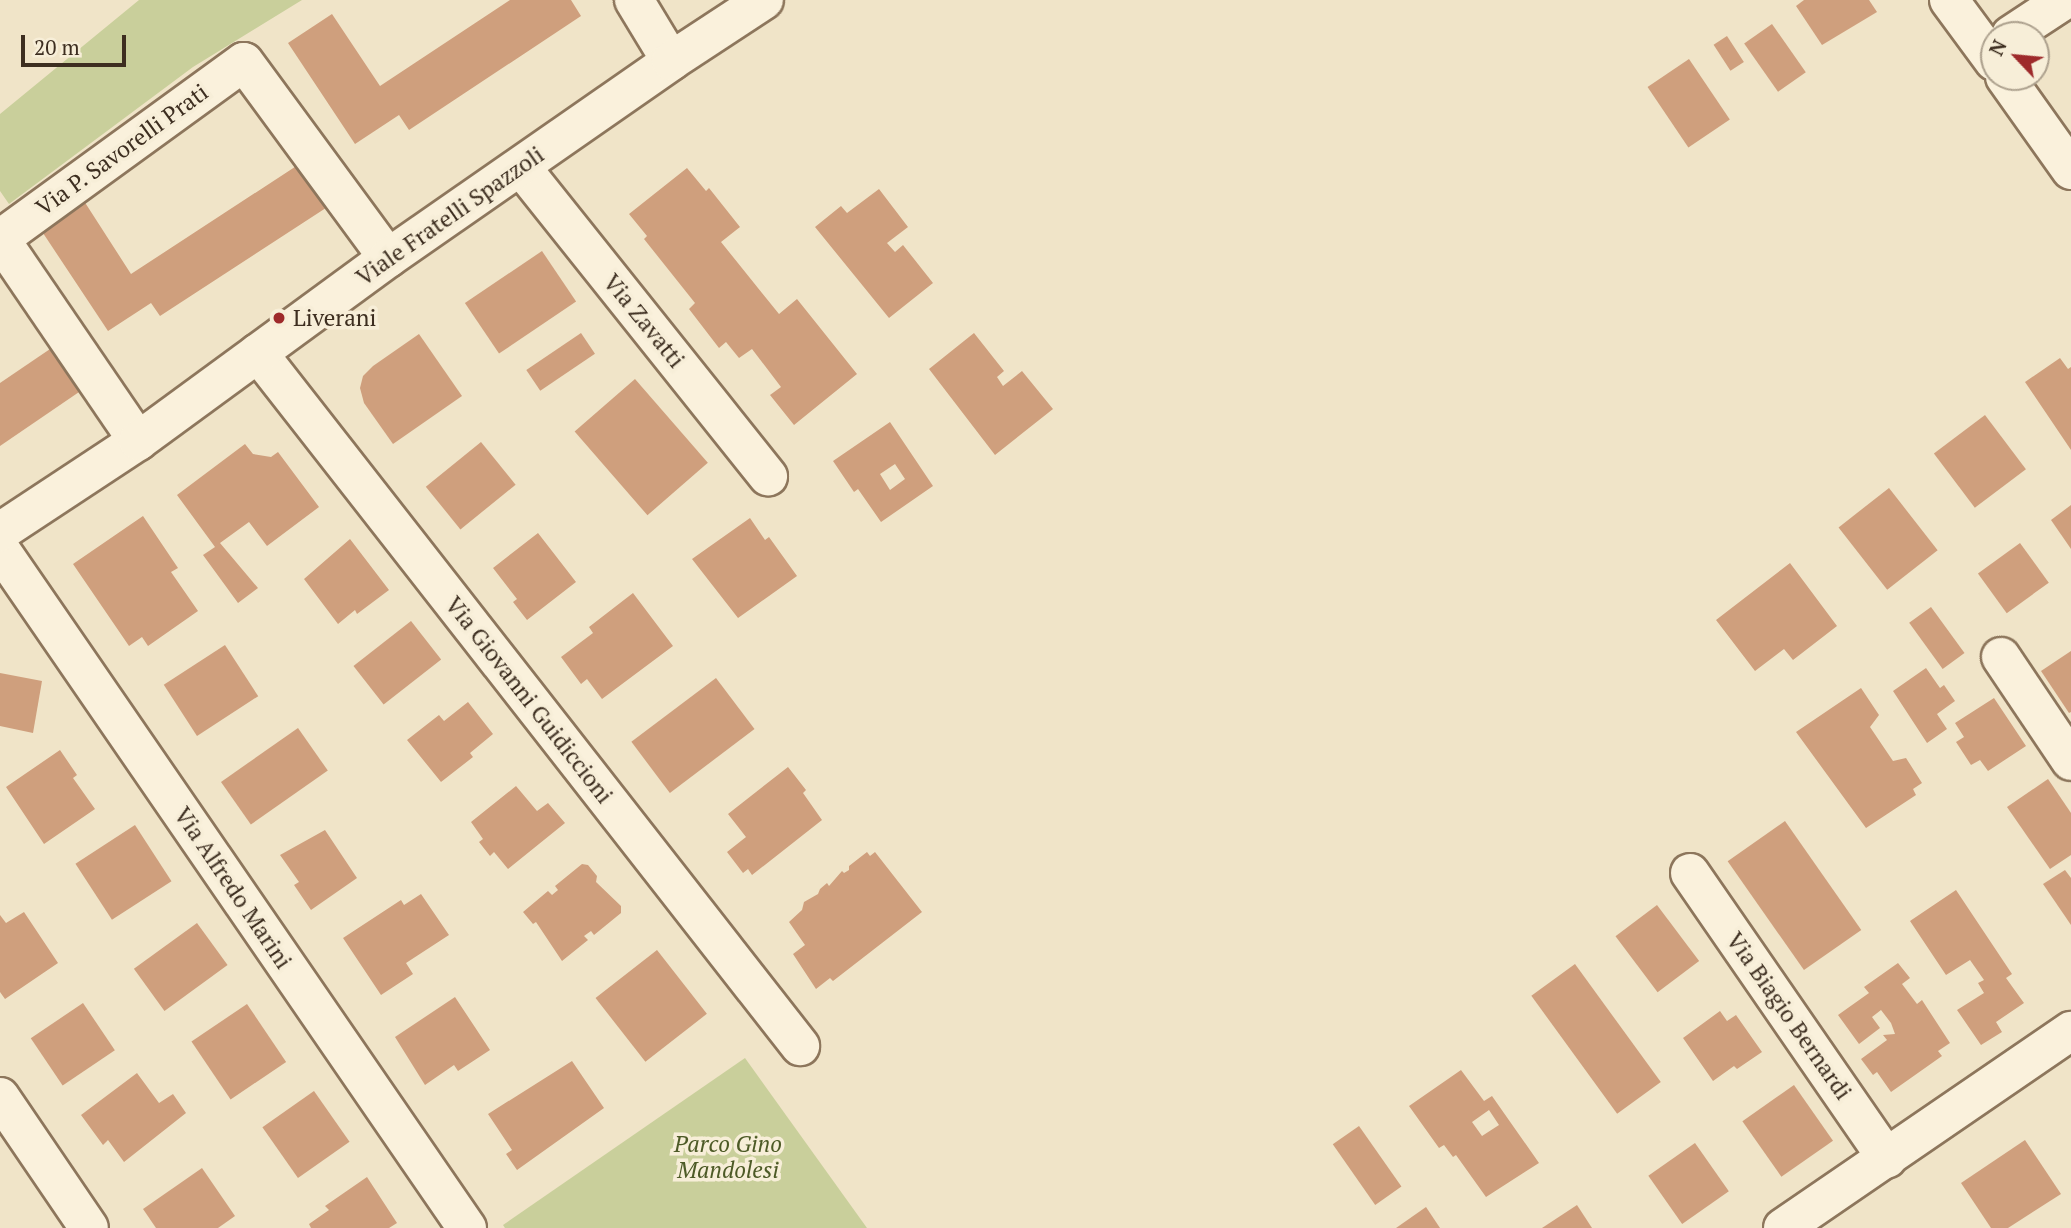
<!DOCTYPE html>
<html>
<head>
<meta charset="utf-8">
<style>
  body { margin:0 }
  #map { position:relative; width:2071px; height:1228px; overflow:hidden; background:#f0e4c8; font-family:"PT Serif",serif }
  div>[style] { position:absolute }
  [style*='--x'] { left:calc(var(--x)*1px); top:calc(var(--y)*1px); width:calc(var(--w)*1px); rotate:calc(var(--a)*1deg) }
  .green>* { inset:0; background:#c9cf9b }
  .building>* { inset:0; background:#cf9f7d; transform-origin:0 0 }
  .roads { filter:drop-shadow(2px 0 #8d765c) drop-shadow(-2px 0 #8d765c) drop-shadow(0 2px #8d765c) drop-shadow(0 -2px #8d765c) }
  .minor>* { height:38px; margin:-19px; padding:0 19px; transform-origin:19px; border-radius:19px; background:#faf1dc }
  .tertiary>* { height:38px; margin:-19px; padding:0 19px; transform-origin:19px; border-radius:19px; background:#faf1dc }
  .dots>* { width:19px; height:19px; translate:-50% -50%; box-sizing:border-box; border:4px solid #f7eed8; border-radius:50% }
  span { translate:-50% -50%; white-space:nowrap; text-align:center; line-height:1.15; -webkit-text-stroke:7px #f7eed8; paint-order:stroke }
  .street-label { font-size:23px; color:#3d2e20 }
  .poi-label { font-size:23px; color:#3d2e20 }
  .left { translate:0 -50%; text-align:left }
  .park-label { font-size:23px; color:#4d5a26; font-style:italic }
  .north { position:absolute; left:1980px; top:21px; width:70px; height:70px; box-sizing:border-box; background:#f7eed8; border:2px solid #ada18e; border-radius:50%; rotate:296deg; font-size:19px; font-weight:700; line-height:28px; text-align:center; color:#3d2e20 }
  .north::after { content:''; display:block; margin:auto; width:24px; height:32px; background:#9e2a2b; clip-path:polygon(50% 0,100% 100%,50% 72%,0 100%) }
  .scale { position:absolute; left:21px; top:35px; width:105px; height:32px; box-sizing:border-box; border:4px solid #3d2e20; border-top:0; padding-left:9px; font-size:21px; line-height:24px; white-space:nowrap; color:#3d2e20; -webkit-text-stroke:5px #f7eed8; paint-order:stroke }
</style>
</head>
<body>
<div id="map">
  <div class="green">
    <div style="clip-path:polygon(139px 0,302px 0,193px 67px,9px 204px,0 191px,0 114px)"></div>
    <div style="clip-path:polygon(745px 1058px,867px 1228px,505px 1228px,503px 1225px)"></div>
  </div>
  <div class="building">
    <div style="clip-path:polygon(510px 0,571px 0,581px 16px,409px 130px,399px 115px,355px 144px,288px 43px,332px 14px,380px 86px)"></div>
    <div style="clip-path:polygon(1804px 0,1869px 0,1877px 12px,1822px 45px,1796px 6px)"></div>
    <div style="left:1772px;top:24px;width:59px;height:34px;rotate:55deg"></div>
    <div style="left:1727px;top:36px;width:31px;height:16px;rotate:57deg"></div>
    <div style="left:1689px;top:59px;width:73px;height:50px;rotate:56deg"></div>
    <div style="clip-path:polygon(304px 161px,332px 204px,160px 316px,151px 303px,108px 331px,41px 230px,84px 201px,131px 274px)"></div>
    <div style="clip-path:polygon(687px 168px,706px 191px,709px 188px,740px 227px,721px 242px,779px 314px,797px 299px,857px 374px,794px 425px,770px 395px,781px 387px,752px 349px,739px 358px,726px 342px,719px 348px,689px 309px,695px 303px,644px 239px,647px 236px,629px 214px)"></div>
    <div style="clip-path:polygon(879px 189px,908px 227px,887px 243px,895px 252px,903px 245px,933px 283px,889px 318px,815px 227px,841px 206px,847px 213px)"></div>
    <div style="left:542px;top:251px;width:61px;height:93px;rotate:56deg"></div>
    <div style="left:581px;top:333px;width:25px;height:66px;rotate:56deg"></div>
    <div style="clip-path:polygon(974px 333px,1004px 371px,997px 377px,1003px 386px,1022px 371px,1053px 409px,995px 455px,929px 369px)"></div>
    <div style="clip-path:polygon(419px 334px,462px 396px,393px 444px,364px 403px,360px 388px,363px 376px,373px 366px)"></div>
    <div style="clip-path:polygon(53px 347px,82px 390px,0 446px,0 383px)"></div>
    <div style="clip-path:polygon(2060px 358px,2068px 369px,2071px 367px,2071px 450px,2025px 382px)"></div>
    <div style="left:635px;top:379px;width:111px;height:80px;rotate:49deg"></div>
    <div style="left:1985px;top:415px;width:68px;height:64px;rotate:53deg"></div>
    <div style="clip-path:polygon(evenodd,890px 422px,933px 486px,881px 522px,858px 489px,854px 492px,833px 461px,890px 422px,895px 464px,905px 479px,890px 490px,880px 474px,895px 464px)"></div>
    <div style="left:481px;top:442px;width:55px;height:71px;rotate:51deg"></div>
    <div style="clip-path:polygon(245px 444px,253px 454px,271px 457px,278px 452px,319px 507px,267px 546px,249px 522px,220px 543px,258px 588px,238px 603px,203px 555px,215px 547px,177px 495px)"></div>
    <div style="left:1889px;top:488px;width:79px;height:64px;rotate:52deg"></div>
    <div style="clip-path:polygon(2071px 505px,2071px 549px,2051px 520px)"></div>
    <div style="clip-path:polygon(143px 516px,178px 568px,171px 572px,198px 611px,148px 646px,142px 637px,129px 646px,73px 564px)"></div>
    <div style="clip-path:polygon(750px 518px,765px 540px,769px 537px,797px 576px,738px 618px,692px 559px)"></div>
    <div style="clip-path:polygon(538px 533px,576px 582px,527px 620px,513px 602px,517px 599px,493px 568px)"></div>
    <div style="clip-path:polygon(350px 539px,389px 590px,357px 614px,355px 610px,338px 624px,304px 579px)"></div>
    <div style="left:2020px;top:543px;width:49px;height:52px;rotate:54deg"></div>
    <div style="clip-path:polygon(1790px 563px,1837px 626px,1793px 660px,1784px 649px,1755px 671px,1716px 620px)"></div>
    <div style="clip-path:polygon(633px 593px,673px 646px,602px 699px,587px 679px,581px 684px,561px 657px,593px 633px,589px 627px)"></div>
    <div style="left:1931px;top:607px;width:57px;height:27px;rotate:54deg"></div>
    <div style="left:411px;top:621px;width:49px;height:73px;rotate:52deg"></div>
    <div style="left:225px;top:645px;width:61px;height:73px;rotate:57deg"></div>
    <div style="clip-path:polygon(2071px 651px,2071px 712px,2069px 713px,2041px 671px)"></div>
    <div style="clip-path:polygon(1926px 668px,1940px 688px,1944px 685px,1955px 701px,1937px 714px,1947px 729px,1927px 743px,1893px 691px)"></div>
    <div style="clip-path:polygon(0 673px,42px 681px,33px 733px,0 726px)"></div>
    <div style="left:716px;top:678px;width:64px;height:106px;rotate:53deg"></div>
    <div style="clip-path:polygon(1861px 688px,1879px 715px,1870px 727px,1893px 761px,1906px 758px,1922px 783px,1913px 789px,1916px 795px,1866px 828px,1796px 732px)"></div>
    <div style="clip-path:polygon(1994px 698px,2026px 746px,1988px 771px,1980px 760px,1971px 765px,1956px 742px,1964px 737px,1955px 723px)"></div>
    <div style="clip-path:polygon(468px 702px,493px 734px,470px 753px,473px 757px,441px 782px,407px 740px,439px 715px,444px 721px)"></div>
    <div style="left:298px;top:728px;width:52px;height:94px;rotate:55deg"></div>
    <div style="clip-path:polygon(60px 750px,77px 775px,73px 778px,95px 809px,44px 844px,6px 787px)"></div>
    <div style="clip-path:polygon(788px 767px,806px 790px,803px 793px,822px 820px,752px 875px,748px 869px,743px 873px,727px 852px,746px 837px,728px 814px)"></div>
    <div style="clip-path:polygon(2048px 779px,2071px 813px,2071px 855px,2050px 869px,2007px 807px)"></div>
    <div style="clip-path:polygon(516px 786px,537px 811px,548px 803px,565px 823px,508px 869px,494px 852px,490px 856px,479px 842px,483px 839px,471px 822px)"></div>
    <div style="left:1785px;top:821px;width:133px;height:70px;rotate:55deg"></div>
    <div style="left:135px;top:825px;width:67px;height:71px;rotate:57deg"></div>
    <div style="clip-path:polygon(325px 830px,357px 878px,311px 910px,294px 885px,299px 882px,280px 855px)"></div>
    <div style="clip-path:polygon(867px 852px,870px 856px,875px 852px,922px 912px,833px 981px,830px 978px,816px 989px,793px 954px,805px 945px,789px 922px,802px 910px,804px 902px,818px 894px,820px 889px,827px 883px,829px 886px,842px 871px,844px 873px,849px 870px,849px 866px)"></div>
    <div style="clip-path:polygon(582px 864px,588px 865px,597px 876px,596px 882px,621px 906px,621px 913px,594px 935px,591px 931px,584px 936px,588px 940px,562px 961px,536px 922px,533px 924px,523px 912px,548px 891px,552px 895px,558px 890px,555px 886px)"></div>
    <div style="clip-path:polygon(2065px 870px,2071px 878px,2071px 925px,2043px 884px)"></div>
    <div style="clip-path:polygon(1956px 890px,2012px 974px,2006px 978px,2024px 1003px,1996px 1022px,2002px 1032px,1981px 1045px,1957px 1010px,1984px 993px,1978px 983px,1984px 980px,1970px 960px,1946px 975px,1910px 921px)"></div>
    <div style="clip-path:polygon(421px 894px,449px 935px,406px 963px,413px 974px,381px 995px,343px 938px,401px 900px,404px 905px)"></div>
    <div style="left:1657px;top:905px;width:70px;height:52px;rotate:53deg"></div>
    <div style="clip-path:polygon(24px 912px,58px 963px,5px 999px,0 992px,0 915px,6px 923px)"></div>
    <div style="left:197px;top:923px;width:52px;height:78px;rotate:54deg"></div>
    <div style="left:657px;top:950px;width:81px;height:78px;rotate:52deg"></div>
    <div style="clip-path:polygon(1898px 963px,1910px 978px,1902px 984px,1917px 1004px,1922px 1000px,1950px 1043px,1938px 1051px,1942px 1056px,1891px 1092px,1877px 1072px,1873px 1075px,1861px 1059px,1887px 1040px,1883px 1035px,1895px 1034px,1891px 1023px,1881px 1010px,1872px 1017px,1880px 1028px,1859px 1044px,1838px 1015px,1869px 993px,1864px 987px)"></div>
    <div style="left:1575px;top:964px;width:146px;height:54px;rotate:54deg"></div>
    <div style="clip-path:polygon(455px 997px,490px 1050px,458px 1071px,454px 1065px,425px 1085px,395px 1037px)"></div>
    <div style="left:83px;top:1003px;width:57px;height:63px;rotate:56deg"></div>
    <div style="left:247px;top:1004px;width:70px;height:67px;rotate:56deg"></div>
    <div style="clip-path:polygon(1720px 1011px,1727px 1021px,1736px 1015px,1762px 1052px,1737px 1069px,1734px 1066px,1713px 1081px,1683px 1038px)"></div>
    <div style="clip-path:polygon(572px 1061px,604px 1108px,517px 1170px,506px 1154px,512px 1150px,488px 1114px)"></div>
    <div style="clip-path:polygon(evenodd,1461px 1070px,1484px 1101px,1492px 1096px,1539px 1163px,1486px 1197px,1456px 1155px,1453px 1157px,1444px 1145px,1439px 1148px,1409px 1106px,1461px 1070px,1489px 1110px,1499px 1125px,1482px 1136px,1472px 1122px,1489px 1110px)"></div>
    <div style="clip-path:polygon(137px 1073px,159px 1103px,173px 1094px,186px 1113px,124px 1162px,108px 1140px,103px 1145px,81px 1115px)"></div>
    <div style="left:1794px;top:1085px;width:68px;height:63px;rotate:55deg"></div>
    <div style="left:314px;top:1091px;width:62px;height:63px;rotate:55deg"></div>
    <div style="left:1359px;top:1126px;width:74px;height:32px;rotate:55deg"></div>
    <div style="clip-path:polygon(2025px 1140px,2061px 1194px,2008px 1228px,1991px 1228px,1961px 1183px)"></div>
    <div style="left:1695px;top:1143px;width:59px;height:57px;rotate:55deg"></div>
    <div style="clip-path:polygon(202px 1168px,235px 1216px,218px 1228px,156px 1228px,143px 1209px)"></div>
    <div style="clip-path:polygon(367px 1177px,397px 1223px,389px 1228px,311px 1228px,309px 1224px,329px 1210px,325px 1206px)"></div>
    <div style="clip-path:polygon(1577px 1205px,1592px 1228px,1542px 1228px)"></div>
    <div style="clip-path:polygon(1426px 1207px,1440px 1228px,1396px 1228px)"></div>
  </div>
  <div class="roads">
    <div class="minor">
      <div style="--x:634;--y:0;--w:71;--a:58.8"></div>
      <div style="--x:2011;--y:35;--w:64;--a:-33.4"></div>
      <div style="--x:521;--y:167;--w:396;--a:51.4"></div>
      <div style="--x:258;--y:353;--w:880;--a:51.97"></div>
      <div style="--x:138;--y:441;--w:245;--a:-124.3"></div>
      <div style="--x:0;--y:239;--w:301;--a:-36"></div>
      <div style="--x:244;--y:62;--w:243;--a:53.7"></div>
      <div style="--x:0;--y:549;--w:824;--a:55.48"></div>
      <div style="--x:2001;--y:657;--w:125;--a:56.1"></div>
      <div style="--x:1690;--y:873;--w:347;--a:55.4"></div>
      <div style="--x:0;--y:1097;--w:158;--a:55.8"></div>
    </div>
    <div class="tertiary">
      <div style="--x:1949;--y:0;--w:76;--a:53.6"></div>
      <div style="--x:2005;--y:77;--w:114;--a:54.6"></div>
      <div style="--x:0;--y:532;--w:165;--a:-33.4"></div>
      <div style="--x:138;--y:441;--w:310;--a:-36.2"></div>
      <div style="--x:388;--y:258;--w:345;--a:-34.8"></div>
      <div style="--x:671;--y:61;--w:111;--a:-33.3"></div>
      <div style="--x:1783;--y:1228;--w:349;--a:-34.4"></div>
    </div>
  </div>
  <div class="dots">
    <div style="left:279px;top:318px;background:#9e2a2b"></div>
  </div>
  <div class="street-label">
    <span style="left:122px;top:150px;rotate:-36deg">Via P. Savorelli Prati</span>
    <span style="left:450px;top:216px;rotate:-35deg">Viale Fratelli Spazzoli</span>
    <span style="left:644px;top:321px;rotate:51deg">Via Zavatti</span>
    <span style="left:529px;top:700px;rotate:52deg">Via Giovanni Guidiccioni</span>
    <span style="left:233px;top:888px;rotate:56deg">Via Alfredo Marini</span>
    <span style="left:1789px;top:1016px;rotate:55deg">Via Biagio Bernardi</span>
  </div>
  <div class="poi-label">
    <span class="left" style="left:293px;top:318px">Liverani</span>
  </div>
  <div class="park-label">
    <span style="left:728px;top:1157px">Parco Gino<br>Mandolesi</span>
  </div>
  <div class="north">N</div>
  <div class="scale">20 m</div>
</div>
</body>
</html>
